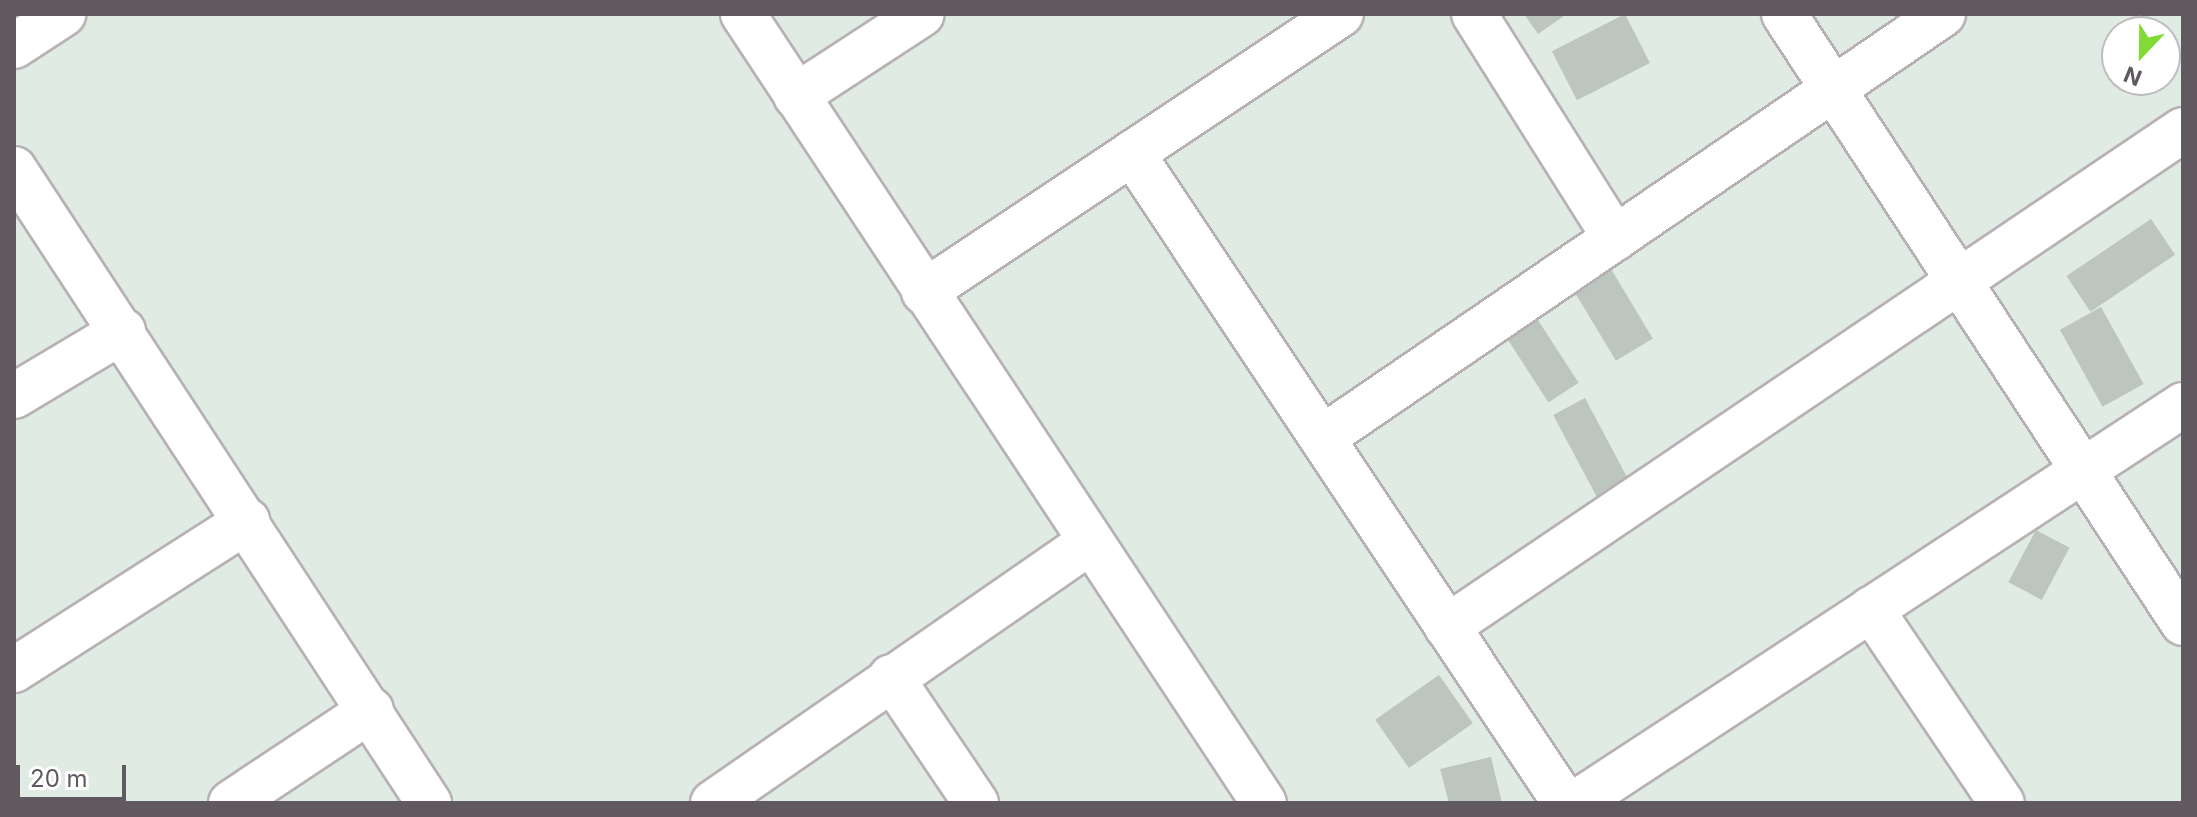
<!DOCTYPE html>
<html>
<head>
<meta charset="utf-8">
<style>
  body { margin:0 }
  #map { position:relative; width:2197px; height:817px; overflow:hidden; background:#e0ebe3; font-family:Inter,sans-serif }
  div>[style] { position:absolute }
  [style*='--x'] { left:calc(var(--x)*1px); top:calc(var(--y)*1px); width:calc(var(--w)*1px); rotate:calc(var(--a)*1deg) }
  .building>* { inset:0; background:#bdc6be; transform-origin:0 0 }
  .roads { filter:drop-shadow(2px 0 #b7b1b6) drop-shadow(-2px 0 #b7b1b6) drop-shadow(0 2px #b7b1b6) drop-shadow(0 -2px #b7b1b6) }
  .minor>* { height:44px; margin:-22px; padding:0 22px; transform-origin:22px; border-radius:22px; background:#fff }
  span { translate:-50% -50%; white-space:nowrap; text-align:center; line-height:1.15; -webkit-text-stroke:6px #fff; paint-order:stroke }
  .frame { position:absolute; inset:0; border:16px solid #605960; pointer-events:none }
  .north { position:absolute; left:2101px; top:16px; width:80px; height:80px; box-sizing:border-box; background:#fff; border:2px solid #bfbdbf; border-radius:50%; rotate:202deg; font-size:22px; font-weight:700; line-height:32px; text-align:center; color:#605960 }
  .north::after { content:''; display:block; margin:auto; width:28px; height:36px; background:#82db35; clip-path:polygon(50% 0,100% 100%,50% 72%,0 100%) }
  .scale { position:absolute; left:16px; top:765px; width:110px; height:36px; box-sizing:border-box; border:4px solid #605960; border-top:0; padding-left:10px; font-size:24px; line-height:28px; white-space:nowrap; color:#605960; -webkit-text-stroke:6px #fff; paint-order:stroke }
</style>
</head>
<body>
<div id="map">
  <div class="building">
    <div style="clip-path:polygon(1524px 14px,1567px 14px,1538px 34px)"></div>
    <div style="left:1625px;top:14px;width:55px;height:82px;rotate:63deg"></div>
    <div style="left:2151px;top:219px;width:43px;height:102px;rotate:56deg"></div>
    <div style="left:1608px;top:264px;width:87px;height:43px;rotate:59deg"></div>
    <div style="left:2101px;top:307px;width:88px;height:47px;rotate:61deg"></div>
    <div style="left:1534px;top:314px;width:82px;height:36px;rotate:57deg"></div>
    <div style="left:1585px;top:398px;width:97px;height:36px;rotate:62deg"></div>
    <div style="left:2036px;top:530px;width:38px;height:59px;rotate:28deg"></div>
    <div style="left:1439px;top:675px;width:59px;height:78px;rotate:55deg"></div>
    <div style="clip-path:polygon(1491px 757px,1502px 803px,1449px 803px,1440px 769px)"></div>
  </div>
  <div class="roads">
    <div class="minor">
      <div style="--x:743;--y:14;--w:945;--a:56.56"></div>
      <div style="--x:1474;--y:14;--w:265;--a:57.8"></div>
      <div style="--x:1784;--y:14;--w:728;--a:56.77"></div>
      <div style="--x:14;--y:46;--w:59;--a:-33.1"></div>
      <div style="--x:796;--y:96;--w:150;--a:-33.1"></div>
      <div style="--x:1132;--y:153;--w:781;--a:56.33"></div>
      <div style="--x:14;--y:169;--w:758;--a:56.79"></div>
      <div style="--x:924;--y:292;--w:501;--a:-33.69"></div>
      <div style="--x:14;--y:396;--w:127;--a:-30.8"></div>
      <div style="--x:1322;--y:438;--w:752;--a:-34.32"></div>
      <div style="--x:1871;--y:609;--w:234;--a:56"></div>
      <div style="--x:1447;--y:627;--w:888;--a:-34.03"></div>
      <div style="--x:14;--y:670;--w:277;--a:-32.6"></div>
      <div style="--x:891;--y:677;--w:152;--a:56"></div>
      <div style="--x:231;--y:803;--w:168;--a:-33.6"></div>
      <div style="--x:713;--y:803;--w:456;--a:-34.7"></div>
      <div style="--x:1576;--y:803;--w:726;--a:-33.25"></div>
    </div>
  </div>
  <div class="frame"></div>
  <div class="north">N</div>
  <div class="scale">20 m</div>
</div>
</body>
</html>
